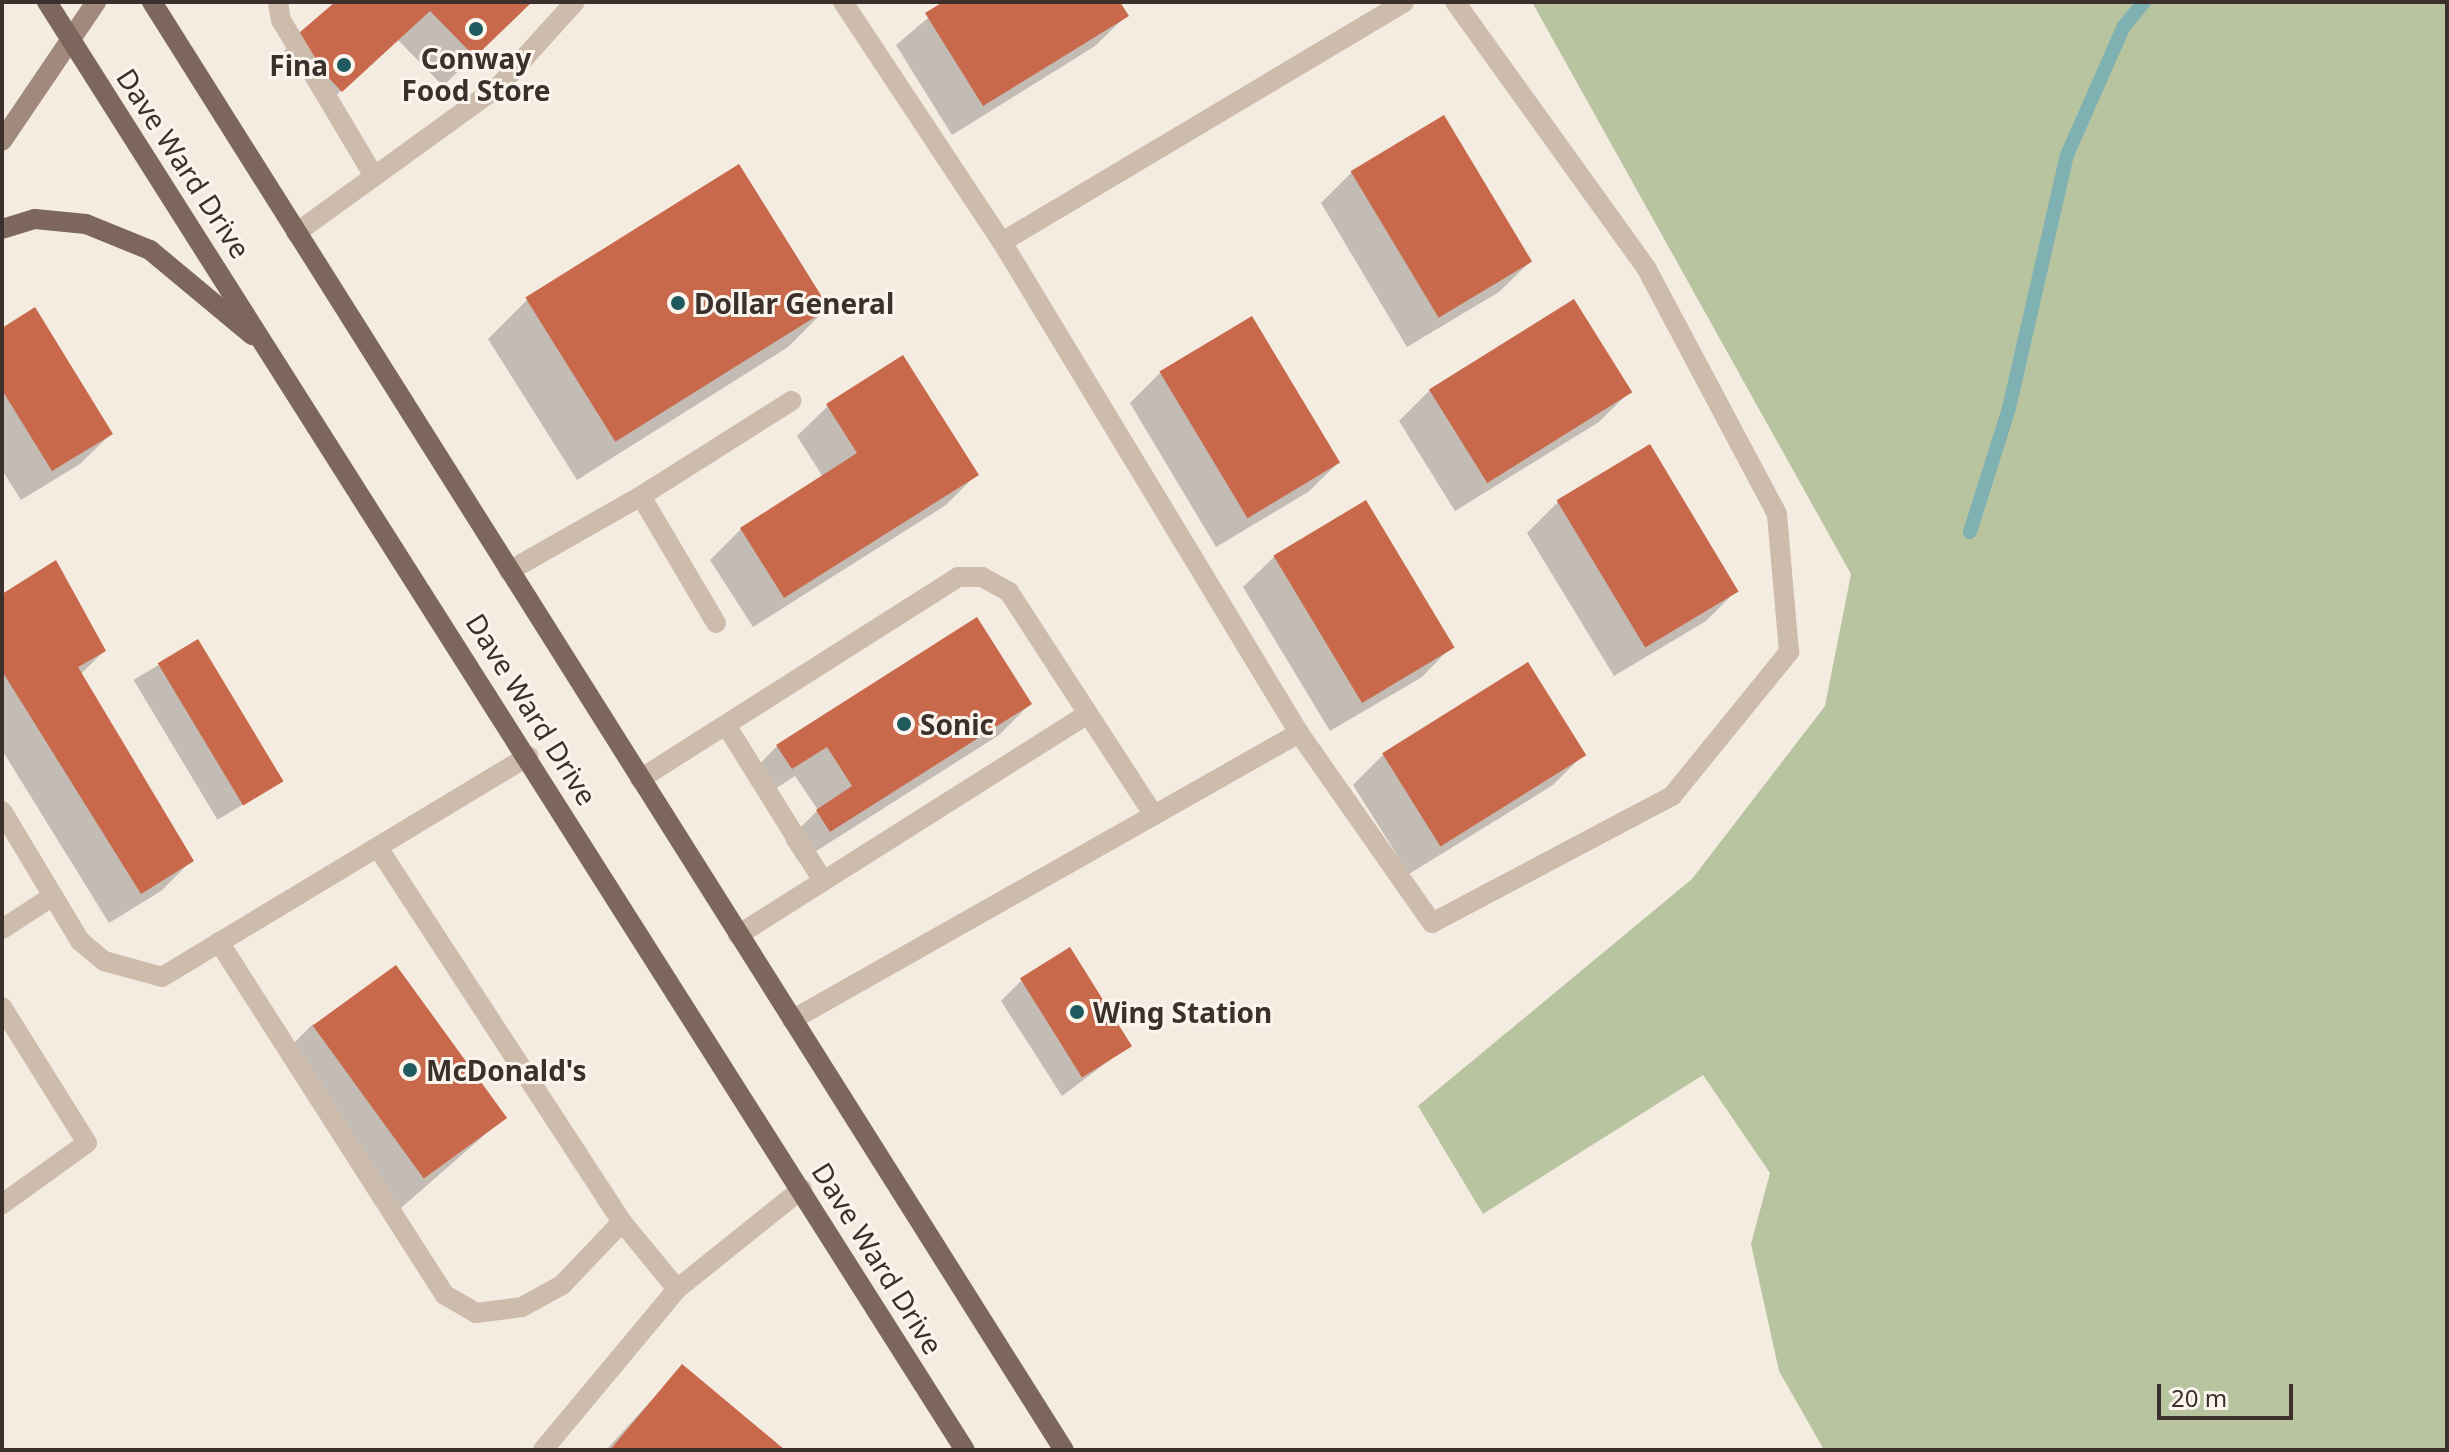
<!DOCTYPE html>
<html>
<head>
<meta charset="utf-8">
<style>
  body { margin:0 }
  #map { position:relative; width:2449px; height:1452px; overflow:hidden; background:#f4ebe1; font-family:"Noto Sans",sans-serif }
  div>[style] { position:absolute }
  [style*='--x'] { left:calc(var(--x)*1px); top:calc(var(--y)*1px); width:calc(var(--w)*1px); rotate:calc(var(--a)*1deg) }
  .green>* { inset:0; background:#b8c4a0 }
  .shadow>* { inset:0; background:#0003; transform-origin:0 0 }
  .stream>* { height:14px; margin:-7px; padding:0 7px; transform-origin:7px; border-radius:7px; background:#7fb0b2 }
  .building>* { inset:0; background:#c8694b; transform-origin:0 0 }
  .lane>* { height:20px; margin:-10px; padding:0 10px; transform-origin:10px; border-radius:10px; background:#cdbbac }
  .secondary>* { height:20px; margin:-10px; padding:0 10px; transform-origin:10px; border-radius:10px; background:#a18a7d }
  .primary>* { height:20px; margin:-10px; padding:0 10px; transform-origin:10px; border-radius:10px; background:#7d675c }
  .dots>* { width:22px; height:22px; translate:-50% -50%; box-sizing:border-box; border:4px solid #fbf5ee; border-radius:50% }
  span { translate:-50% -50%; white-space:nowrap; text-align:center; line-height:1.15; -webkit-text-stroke:6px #fbf5ee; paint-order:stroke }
  .poi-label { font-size:28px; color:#3b302b; font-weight:700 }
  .right { translate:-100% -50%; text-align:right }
  .left { translate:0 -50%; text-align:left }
  .street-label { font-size:28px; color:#3b302b }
  .frame { position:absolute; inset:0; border:4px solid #3b302b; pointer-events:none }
  .scale { position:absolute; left:2157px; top:1384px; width:136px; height:36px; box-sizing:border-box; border:4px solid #3b302b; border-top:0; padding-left:10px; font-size:24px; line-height:28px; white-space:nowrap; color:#3b302b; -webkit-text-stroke:6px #fbf5ee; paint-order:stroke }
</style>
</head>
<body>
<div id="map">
  <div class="green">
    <div style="clip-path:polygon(1532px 2px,2447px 2px,2446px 1450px,1824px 1450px,1779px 1371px,1751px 1244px,1770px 1173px,1703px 1075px,1483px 1214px,1418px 1106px,1692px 879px,1825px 706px,1851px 574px)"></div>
  </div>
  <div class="shadow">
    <div style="clip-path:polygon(338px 2px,530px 2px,443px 86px,397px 39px,331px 100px,284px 51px)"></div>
    <div style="clip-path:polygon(947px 2px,1117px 2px,1126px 16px,1095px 46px,952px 135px,896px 45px)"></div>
    <div style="clip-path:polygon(1443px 118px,1530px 262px,1499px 292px,1407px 347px,1321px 203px,1351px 173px)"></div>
    <div style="clip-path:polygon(738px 167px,827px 308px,788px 347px,577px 480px,488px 339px,527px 300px)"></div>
    <div style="clip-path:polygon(1573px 302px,1629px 392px,1599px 422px,1455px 511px,1399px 421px,1430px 390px)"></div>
    <div style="clip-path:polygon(2px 330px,111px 434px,80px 464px,21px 500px,2px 470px)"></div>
    <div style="clip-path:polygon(1160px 373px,1339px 462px,1308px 492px,1216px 547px,1130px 403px)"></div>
    <div style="clip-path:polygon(828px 406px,977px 474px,946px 505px,753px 627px,710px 560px,741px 529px,823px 477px,797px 436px)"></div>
    <div style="clip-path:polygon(1366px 502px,1452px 646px,1422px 677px,1330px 731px,1243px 587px,1274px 557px)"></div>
    <div style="clip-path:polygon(1558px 502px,1736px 591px,1706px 621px,1614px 676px,1527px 533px)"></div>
    <div style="clip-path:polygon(2px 597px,104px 651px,81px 674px,192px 860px,161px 891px,109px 923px,2px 750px)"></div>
    <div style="left:197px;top:642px;width:163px;height:74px;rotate:59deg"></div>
    <div style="clip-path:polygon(1030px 704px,999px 735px,799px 862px,786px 842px,818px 810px,795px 776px,761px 798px,747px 777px,777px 746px)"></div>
    <div style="clip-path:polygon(1384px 754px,1583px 755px,1553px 785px,1409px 874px,1353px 785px)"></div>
    <div style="clip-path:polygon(1022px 980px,1130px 1045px,1062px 1096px,1001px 1001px)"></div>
    <div style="clip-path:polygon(313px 1024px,505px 1117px,393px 1215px,282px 1055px)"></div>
    <div style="clip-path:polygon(682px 1367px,782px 1450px,606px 1450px)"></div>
  </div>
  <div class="stream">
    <div style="--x:1970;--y:532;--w:130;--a:-72.5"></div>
    <div style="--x:2009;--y:408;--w:260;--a:-77.1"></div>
    <div style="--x:2067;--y:155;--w:141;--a:-66.2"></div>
    <div style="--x:2124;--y:26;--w:31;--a:-50"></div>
  </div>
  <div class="building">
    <div style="clip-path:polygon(335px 2px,532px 2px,475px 57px,430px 11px,342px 92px,292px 39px)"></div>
    <div style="clip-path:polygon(943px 2px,1120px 2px,1129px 16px,983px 106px,925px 13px)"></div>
    <div style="left:1444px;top:115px;width:171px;height:109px;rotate:59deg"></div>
    <div style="left:739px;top:164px;width:170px;height:252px;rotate:58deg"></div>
    <div style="left:1574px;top:299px;width:110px;height:171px;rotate:58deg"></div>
    <div style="clip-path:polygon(35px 307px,113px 434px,52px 471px,2px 390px,2px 328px)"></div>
    <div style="left:1252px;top:316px;width:171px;height:108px;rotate:59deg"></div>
    <div style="clip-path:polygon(903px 355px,979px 475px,784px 598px,740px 528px,857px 453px,826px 404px)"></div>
    <div style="left:1650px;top:444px;width:172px;height:109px;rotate:59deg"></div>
    <div style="left:1366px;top:500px;width:172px;height:108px;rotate:59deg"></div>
    <div style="clip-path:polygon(56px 560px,106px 651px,78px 667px,194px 861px,141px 894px,2px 671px,2px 594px)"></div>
    <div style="clip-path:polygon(977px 617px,1032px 704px,830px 832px,816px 810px,852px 786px,827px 747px,792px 769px,776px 745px)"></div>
    <div style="left:198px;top:639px;width:166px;height:47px;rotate:59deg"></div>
    <div style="left:1528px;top:662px;width:110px;height:172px;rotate:58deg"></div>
    <div style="left:1070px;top:947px;width:117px;height:59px;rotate:58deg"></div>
    <div style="left:396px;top:965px;width:189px;height:103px;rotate:54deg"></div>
    <div style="clip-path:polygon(682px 1364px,785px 1450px,610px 1450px)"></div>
  </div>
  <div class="lane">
    <div style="--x:278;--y:2;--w:18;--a:81"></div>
    <div style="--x:281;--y:20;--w:182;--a:59.2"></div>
    <div style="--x:843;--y:2;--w:288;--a:56.5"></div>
    <div style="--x:1002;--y:242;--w:574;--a:58.83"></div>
    <div style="--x:1299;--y:733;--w:232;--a:55"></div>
    <div style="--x:1432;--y:923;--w:272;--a:-27.9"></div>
    <div style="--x:1672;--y:796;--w:186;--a:-50.9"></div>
    <div style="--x:1789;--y:652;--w:139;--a:-95"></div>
    <div style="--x:1777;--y:514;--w:277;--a:-118"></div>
    <div style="--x:1647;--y:269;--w:329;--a:-125.7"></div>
    <div style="--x:296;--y:233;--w:251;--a:-35.9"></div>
    <div style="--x:499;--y:86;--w:113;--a:-47.9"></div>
    <div style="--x:1002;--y:242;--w:468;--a:-30.8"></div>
    <div style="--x:509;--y:571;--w:152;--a:-29.6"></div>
    <div style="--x:716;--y:623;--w:147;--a:-120.6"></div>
    <div style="--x:641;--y:496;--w:178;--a:-32.3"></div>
    <div style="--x:726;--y:725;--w:184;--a:58.1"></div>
    <div style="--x:640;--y:779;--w:377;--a:-32.4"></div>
    <div style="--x:958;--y:577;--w:24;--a:0"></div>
    <div style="--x:982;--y:577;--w:31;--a:29"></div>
    <div style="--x:1009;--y:592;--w:266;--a:57"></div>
    <div style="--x:2;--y:811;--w:152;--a:59"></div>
    <div style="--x:80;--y:941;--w:31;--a:40"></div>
    <div style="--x:104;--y:961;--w:60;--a:15.4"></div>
    <div style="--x:162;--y:977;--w:428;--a:-31.1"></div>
    <div style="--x:2;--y:929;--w:61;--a:-32.9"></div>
    <div style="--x:738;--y:935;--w:414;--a:-32.3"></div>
    <div style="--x:219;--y:942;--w:419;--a:57.4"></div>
    <div style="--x:445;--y:1295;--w:36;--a:30"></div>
    <div style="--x:476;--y:1313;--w:46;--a:-7.4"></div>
    <div style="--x:522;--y:1307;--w:46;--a:-28.8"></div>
    <div style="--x:562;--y:1285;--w:87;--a:-46.4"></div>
    <div style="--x:622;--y:1222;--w:447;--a:-123.1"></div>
    <div style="--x:2;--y:1007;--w:160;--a:58"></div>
    <div style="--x:87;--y:1143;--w:105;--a:144.3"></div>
    <div style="--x:792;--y:1020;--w:583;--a:-29.51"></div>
    <div style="--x:622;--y:1222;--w:87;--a:50.6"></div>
    <div style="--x:543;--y:1450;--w:209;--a:-50.2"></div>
    <div style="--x:677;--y:1289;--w:160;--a:-38.7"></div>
  </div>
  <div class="secondary">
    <div style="--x:2;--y:141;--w:168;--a:-55.9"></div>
  </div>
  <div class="primary">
    <div style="--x:47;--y:2;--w:1714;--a:57.63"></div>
    <div style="--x:152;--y:2;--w:1711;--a:57.8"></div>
    <div style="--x:2;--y:229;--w:34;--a:-17"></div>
    <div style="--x:35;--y:219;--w:51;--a:5.6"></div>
    <div style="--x:86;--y:224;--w:69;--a:22.1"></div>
    <div style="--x:150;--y:250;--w:133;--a:39.8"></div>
  </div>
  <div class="dots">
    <div style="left:476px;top:29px;background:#1f5a5e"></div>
    <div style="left:344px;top:65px;background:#1f5a5e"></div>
    <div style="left:678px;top:303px;background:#1f5a5e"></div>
    <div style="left:904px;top:724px;background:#1f5a5e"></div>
    <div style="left:1077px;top:1012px;background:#1f5a5e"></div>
    <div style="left:410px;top:1070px;background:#1f5a5e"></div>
  </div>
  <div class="poi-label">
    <span style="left:476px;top:74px">Conway<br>Food Store</span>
    <span class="right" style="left:328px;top:65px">Fina</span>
    <span class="left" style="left:694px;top:303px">Dollar General</span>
    <span class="left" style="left:920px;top:724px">Sonic</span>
    <span class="left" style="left:1093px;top:1012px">Wing Station</span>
    <span class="left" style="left:426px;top:1070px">McDonald's</span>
  </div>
  <div class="street-label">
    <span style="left:184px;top:163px;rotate:57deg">Dave Ward Drive</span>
    <span style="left:532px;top:709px;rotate:58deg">Dave Ward Drive</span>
    <span style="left:878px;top:1258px;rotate:58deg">Dave Ward Drive</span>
  </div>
  <div class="frame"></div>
  <div class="scale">20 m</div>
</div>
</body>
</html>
